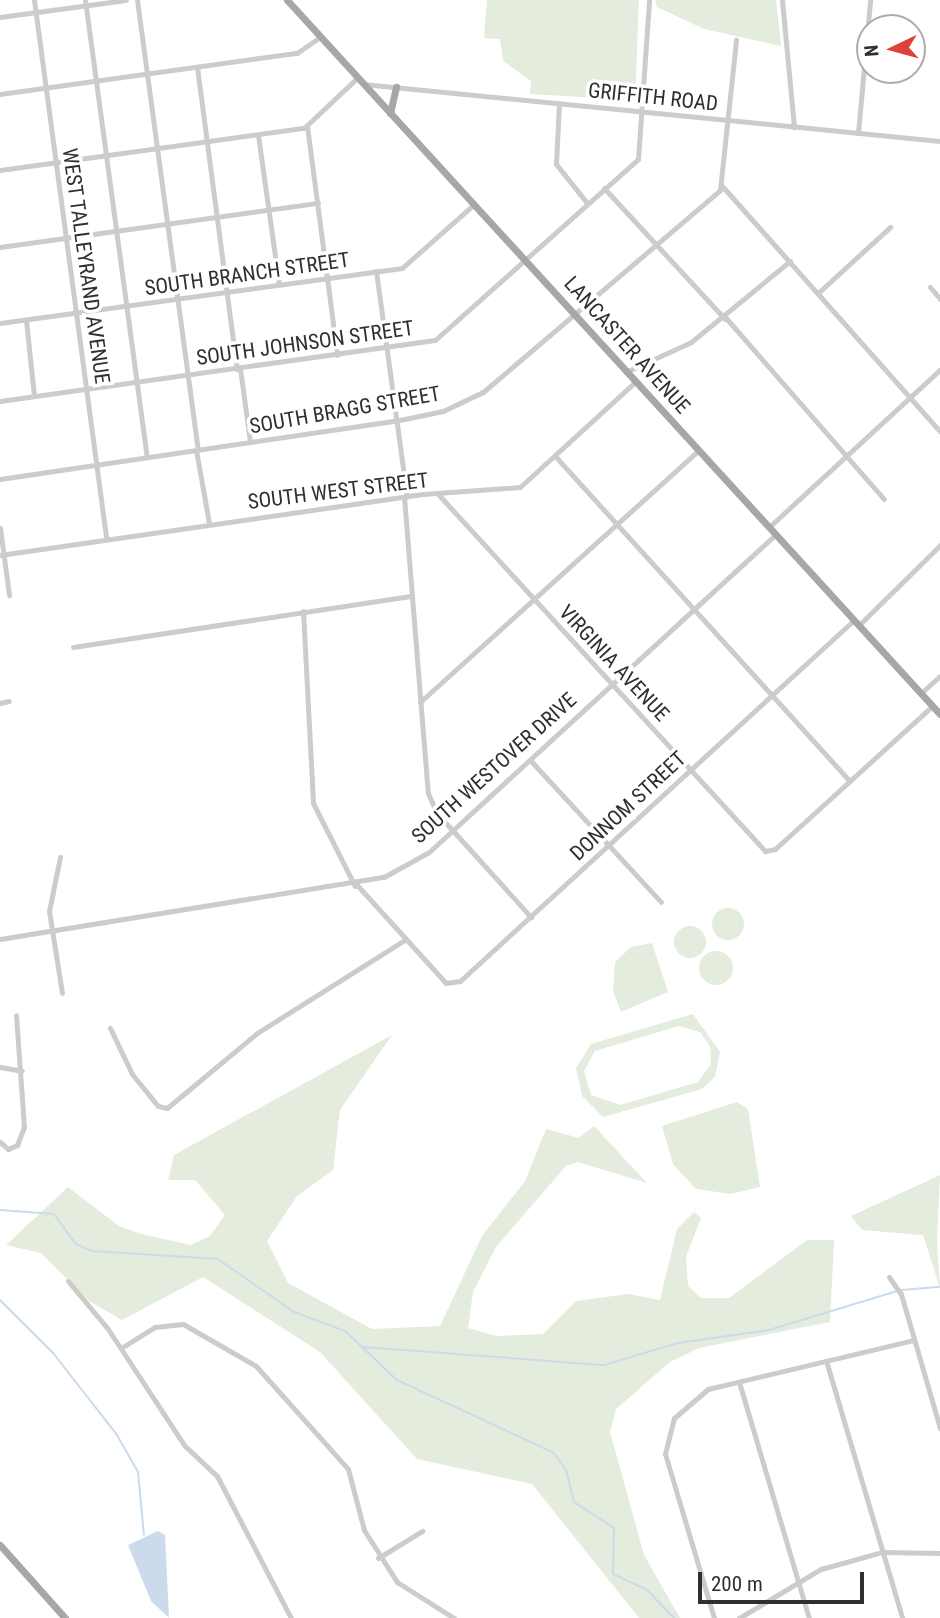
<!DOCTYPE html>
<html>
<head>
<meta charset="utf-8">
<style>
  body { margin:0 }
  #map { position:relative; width:940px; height:1618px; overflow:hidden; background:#fff; font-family:"Roboto Condensed",sans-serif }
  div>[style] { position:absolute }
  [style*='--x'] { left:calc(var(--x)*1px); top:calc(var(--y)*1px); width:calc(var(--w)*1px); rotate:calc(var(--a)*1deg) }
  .green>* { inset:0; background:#e4ecde }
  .round { border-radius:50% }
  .water>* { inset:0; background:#cbdbeb }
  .stream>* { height:2px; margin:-1px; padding:0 1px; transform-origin:1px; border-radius:1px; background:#cbdbeb }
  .minor>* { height:5px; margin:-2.5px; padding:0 2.5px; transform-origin:2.5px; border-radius:2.5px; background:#ccc }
  .major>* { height:7px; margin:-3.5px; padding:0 3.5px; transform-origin:3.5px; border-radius:3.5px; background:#a7a7a7 }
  span { translate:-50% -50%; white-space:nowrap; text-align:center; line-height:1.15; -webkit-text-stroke:7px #fff; paint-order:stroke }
  .street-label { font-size:21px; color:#2f2f2f }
  .north { position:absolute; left:856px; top:14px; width:70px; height:70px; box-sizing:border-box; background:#fff; border:2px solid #acacac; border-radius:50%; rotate:265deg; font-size:19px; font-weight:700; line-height:28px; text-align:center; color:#2f2f2f }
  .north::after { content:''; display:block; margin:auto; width:24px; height:32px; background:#de4139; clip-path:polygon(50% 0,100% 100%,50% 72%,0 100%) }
  .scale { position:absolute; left:698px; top:1572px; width:166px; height:32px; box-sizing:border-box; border:4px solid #2f2f2f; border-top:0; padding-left:9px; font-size:21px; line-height:24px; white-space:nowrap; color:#2f2f2f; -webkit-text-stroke:5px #fff; paint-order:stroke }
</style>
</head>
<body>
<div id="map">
  <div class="green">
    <div style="clip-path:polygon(487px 0,639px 0,635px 100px,530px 94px,531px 81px,503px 61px,500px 39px,484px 38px)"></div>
    <div style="clip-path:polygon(655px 0,776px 0,781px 46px,704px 29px,657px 7px)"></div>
    <div class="round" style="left:712px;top:908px;width:32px;height:32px"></div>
    <div class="round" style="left:674px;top:926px;width:32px;height:32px"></div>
    <div style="clip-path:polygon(652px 943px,668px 992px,621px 1012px,613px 991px,615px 962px,631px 947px)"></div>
    <div class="round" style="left:699px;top:951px;width:34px;height:34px"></div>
    <div style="clip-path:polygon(evenodd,693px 1014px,720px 1052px,715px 1077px,702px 1089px,603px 1117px,582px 1096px,576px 1068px,591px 1044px,693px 1014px,679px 1026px,700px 1032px,710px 1046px,711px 1064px,698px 1082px,620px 1105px,591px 1095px,584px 1071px,595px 1051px,679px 1026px)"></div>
    <div style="clip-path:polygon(392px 1035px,340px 1110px,333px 1170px,297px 1196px,267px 1241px,288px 1283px,372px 1329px,440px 1326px,482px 1236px,525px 1181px,546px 1129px,579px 1138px,594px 1126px,647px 1183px,578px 1162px,566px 1166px,496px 1247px,473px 1292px,468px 1328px,496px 1336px,543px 1334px,576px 1301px,628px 1294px,660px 1300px,677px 1229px,694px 1212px,701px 1218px,686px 1257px,688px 1286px,701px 1298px,729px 1298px,807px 1240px,834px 1240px,830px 1322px,699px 1348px,670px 1362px,616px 1409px,610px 1432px,644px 1555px,680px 1618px,639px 1618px,532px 1484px,417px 1459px,320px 1352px,203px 1277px,122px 1320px,89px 1301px,41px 1253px,6px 1245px,68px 1187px,119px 1226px,141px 1234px,191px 1245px,210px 1236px,225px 1215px,195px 1180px,168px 1180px,174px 1155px)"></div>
    <div style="clip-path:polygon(737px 1102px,748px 1109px,760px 1187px,731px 1194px,696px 1189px,673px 1164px,662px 1126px)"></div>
    <div style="clip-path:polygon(940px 1175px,937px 1243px,940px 1288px,923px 1235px,862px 1230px,851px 1216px)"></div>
  </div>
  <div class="water">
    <div style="clip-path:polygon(158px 1531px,165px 1535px,169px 1618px,151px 1601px,128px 1545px)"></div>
  </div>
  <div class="stream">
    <div style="--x:0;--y:1210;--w:54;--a:4.2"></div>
    <div style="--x:54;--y:1214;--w:37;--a:54"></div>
    <div style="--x:76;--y:1244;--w:17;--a:24"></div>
    <div style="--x:92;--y:1251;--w:126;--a:3.6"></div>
    <div style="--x:218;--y:1259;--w:93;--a:34.9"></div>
    <div style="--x:294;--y:1312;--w:54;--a:20.4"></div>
    <div style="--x:345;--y:1331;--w:71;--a:43.3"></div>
    <div style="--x:397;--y:1380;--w:173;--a:24.9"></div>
    <div style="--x:554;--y:1453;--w:21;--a:55"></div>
    <div style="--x:566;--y:1470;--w:33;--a:76"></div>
    <div style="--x:574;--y:1502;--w:48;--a:33"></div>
    <div style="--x:614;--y:1528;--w:46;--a:91.2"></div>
    <div style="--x:613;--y:1574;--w:38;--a:25"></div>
    <div style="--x:647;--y:1590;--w:39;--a:46"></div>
    <div style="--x:902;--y:1290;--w:38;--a:-5"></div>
    <div style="--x:0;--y:1300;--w:75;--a:45"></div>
    <div style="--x:53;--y:1353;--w:104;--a:52"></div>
    <div style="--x:117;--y:1435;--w:43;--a:60.4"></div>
    <div style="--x:138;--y:1472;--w:63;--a:84.6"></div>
    <div style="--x:363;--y:1347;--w:242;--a:4.3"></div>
    <div style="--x:604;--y:1365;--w:77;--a:-16.6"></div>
    <div style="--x:678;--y:1343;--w:92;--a:-8.1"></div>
    <div style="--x:769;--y:1330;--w:134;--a:-16.9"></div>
  </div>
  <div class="minor">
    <div style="--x:34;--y:0;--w:542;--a:82.36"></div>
    <div style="--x:85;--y:0;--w:460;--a:82.3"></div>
    <div style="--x:137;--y:0;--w:453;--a:82.3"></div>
    <div style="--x:782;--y:0;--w:128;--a:84.6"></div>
    <div style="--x:0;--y:17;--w:127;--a:-7.7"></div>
    <div style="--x:197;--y:67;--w:305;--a:82.5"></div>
    <div style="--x:363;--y:84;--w:580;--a:5.64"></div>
    <div style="--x:0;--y:94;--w:300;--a:-7.9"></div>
    <div style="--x:297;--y:53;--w:28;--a:-35"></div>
    <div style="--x:559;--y:103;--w:61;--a:92.8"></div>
    <div style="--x:556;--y:164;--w:50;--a:51.5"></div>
    <div style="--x:307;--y:126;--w:231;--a:82.5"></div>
    <div style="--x:858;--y:133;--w:134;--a:-84.8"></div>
    <div style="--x:258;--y:135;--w:151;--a:82"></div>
    <div style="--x:0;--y:170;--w:307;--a:-7.9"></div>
    <div style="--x:304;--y:128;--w:73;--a:-43.3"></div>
    <div style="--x:723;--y:187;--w:327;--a:48.4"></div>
    <div style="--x:604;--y:188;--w:178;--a:47.3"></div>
    <div style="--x:0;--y:247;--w:321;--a:-7.9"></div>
    <div style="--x:376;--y:271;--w:228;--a:82.2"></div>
    <div style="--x:930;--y:287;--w:16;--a:50"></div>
    <div style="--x:818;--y:293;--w:98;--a:-42.5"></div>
    <div style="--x:726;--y:318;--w:240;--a:48.9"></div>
    <div style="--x:26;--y:320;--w:76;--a:84"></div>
    <div style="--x:0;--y:323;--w:406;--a:-7.8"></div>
    <div style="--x:402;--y:268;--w:96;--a:-41.6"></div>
    <div style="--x:240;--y:368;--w:75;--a:82.3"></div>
    <div style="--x:628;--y:371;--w:69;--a:-24.7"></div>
    <div style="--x:691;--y:342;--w:128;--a:-39.3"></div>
    <div style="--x:0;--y:401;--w:439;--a:-8"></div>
    <div style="--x:435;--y:340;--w:272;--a:-41.7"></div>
    <div style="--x:638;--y:159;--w:159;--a:-86"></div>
    <div style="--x:196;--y:450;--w:74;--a:79.9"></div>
    <div style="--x:555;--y:456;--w:439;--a:47.8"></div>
    <div style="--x:0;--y:479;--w:399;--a:-8.4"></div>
    <div style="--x:395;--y:421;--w:49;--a:-11.8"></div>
    <div style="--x:443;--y:411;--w:44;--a:-25.4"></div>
    <div style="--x:483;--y:392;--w:311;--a:-40.4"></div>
    <div style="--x:720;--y:190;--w:151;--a:-83.9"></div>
    <div style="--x:437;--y:493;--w:486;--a:47.5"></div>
    <div style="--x:765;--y:851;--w:10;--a:-11"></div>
    <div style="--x:775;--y:849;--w:212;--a:-42.3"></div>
    <div style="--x:404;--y:497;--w:297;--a:85.4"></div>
    <div style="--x:428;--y:793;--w:21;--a:67"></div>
    <div style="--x:436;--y:812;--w:142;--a:47.9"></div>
    <div style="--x:769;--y:527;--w:232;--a:-42.6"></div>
    <div style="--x:0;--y:528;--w:68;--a:82.3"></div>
    <div style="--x:0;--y:555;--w:427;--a:-8.2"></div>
    <div style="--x:423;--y:494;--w:97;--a:-4.1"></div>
    <div style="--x:520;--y:487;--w:157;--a:-42.4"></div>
    <div style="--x:303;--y:611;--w:192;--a:87"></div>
    <div style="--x:313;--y:803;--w:93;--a:63.2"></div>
    <div style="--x:859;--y:625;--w:114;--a:-44.6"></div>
    <div style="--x:73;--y:647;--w:343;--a:-8.6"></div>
    <div style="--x:921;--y:693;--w:25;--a:-42"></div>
    <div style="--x:420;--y:702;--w:376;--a:-42.1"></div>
    <div style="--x:0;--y:703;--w:9;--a:-13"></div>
    <div style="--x:530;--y:760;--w:193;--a:47.3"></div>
    <div style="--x:60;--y:857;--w:55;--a:101.5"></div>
    <div style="--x:49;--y:911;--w:83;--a:81"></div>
    <div style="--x:357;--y:885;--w:132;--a:47.8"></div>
    <div style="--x:446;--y:983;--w:14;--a:-8"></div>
    <div style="--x:460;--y:981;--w:534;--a:-42.5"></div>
    <div style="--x:0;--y:939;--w:389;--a:-9.2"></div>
    <div style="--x:384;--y:877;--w:51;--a:-29.1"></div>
    <div style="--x:429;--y:852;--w:471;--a:-42.5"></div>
    <div style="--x:110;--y:1028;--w:51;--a:64.4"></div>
    <div style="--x:132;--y:1074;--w:41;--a:50.9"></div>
    <div style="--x:158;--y:1106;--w:9;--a:13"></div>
    <div style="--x:167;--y:1108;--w:117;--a:-39.8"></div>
    <div style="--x:257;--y:1033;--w:176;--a:-32.2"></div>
    <div style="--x:0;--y:1067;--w:22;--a:10"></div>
    <div style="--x:0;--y:1142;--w:11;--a:41"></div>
    <div style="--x:8;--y:1149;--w:10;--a:-24"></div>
    <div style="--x:17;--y:1145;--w:19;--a:-69"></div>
    <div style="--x:24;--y:1127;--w:112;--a:-94.1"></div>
    <div style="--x:889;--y:1277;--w:21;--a:55"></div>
    <div style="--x:901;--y:1294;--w:140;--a:73.8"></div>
    <div style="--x:68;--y:1281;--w:62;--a:50.2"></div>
    <div style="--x:108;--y:1329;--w:140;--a:56.7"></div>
    <div style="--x:185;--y:1446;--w:44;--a:43.2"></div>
    <div style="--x:217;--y:1476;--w:160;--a:62.5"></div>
    <div style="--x:121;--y:1348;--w:40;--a:-32"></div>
    <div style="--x:155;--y:1327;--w:28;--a:-6"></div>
    <div style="--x:183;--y:1324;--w:84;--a:29.9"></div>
    <div style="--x:256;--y:1366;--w:138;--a:48.2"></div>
    <div style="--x:348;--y:1469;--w:63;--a:75.3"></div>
    <div style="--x:364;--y:1530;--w:62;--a:57.6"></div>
    <div style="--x:397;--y:1582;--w:67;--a:32.3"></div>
    <div style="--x:827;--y:1364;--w:265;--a:73.5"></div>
    <div style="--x:739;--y:1382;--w:246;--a:73.5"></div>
    <div style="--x:378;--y:1558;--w:52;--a:-31.5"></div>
    <div style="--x:714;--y:1618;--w:171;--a:-106.6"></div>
    <div style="--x:665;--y:1454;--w:37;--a:-76"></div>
    <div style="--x:674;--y:1418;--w:45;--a:-40.5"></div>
    <div style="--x:708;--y:1389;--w:212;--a:-13.4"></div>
    <div style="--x:739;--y:1618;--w:96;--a:-30.9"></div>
    <div style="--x:821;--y:1569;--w:63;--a:-15.6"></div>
    <div style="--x:882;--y:1552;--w:58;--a:1"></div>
  </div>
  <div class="major">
    <div style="--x:287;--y:0;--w:968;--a:47.56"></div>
    <div style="--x:390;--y:113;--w:27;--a:-77"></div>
    <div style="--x:0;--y:1545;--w:98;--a:48.3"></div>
  </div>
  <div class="street-label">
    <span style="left:653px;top:97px;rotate:6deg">GRIFFITH ROAD</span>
    <span style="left:86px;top:266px;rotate:82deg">WEST TALLEYRAND AVENUE</span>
    <span style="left:247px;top:274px;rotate:-8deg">SOUTH BRANCH STREET</span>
    <span style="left:305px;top:343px;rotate:-8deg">SOUTH JOHNSON STREET</span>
    <span style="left:627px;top:345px;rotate:48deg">LANCASTER AVENUE</span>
    <span style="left:345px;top:410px;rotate:-10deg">SOUTH BRAGG STREET</span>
    <span style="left:338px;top:491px;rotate:-7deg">SOUTH WEST STREET</span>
    <span style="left:614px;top:663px;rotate:47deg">VIRGINIA AVENUE</span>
    <span style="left:494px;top:768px;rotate:-42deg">SOUTH WESTOVER DRIVE</span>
    <span style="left:628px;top:806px;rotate:-43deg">DONNOM STREET</span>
  </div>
  <div class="north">N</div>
  <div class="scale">200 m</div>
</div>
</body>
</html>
